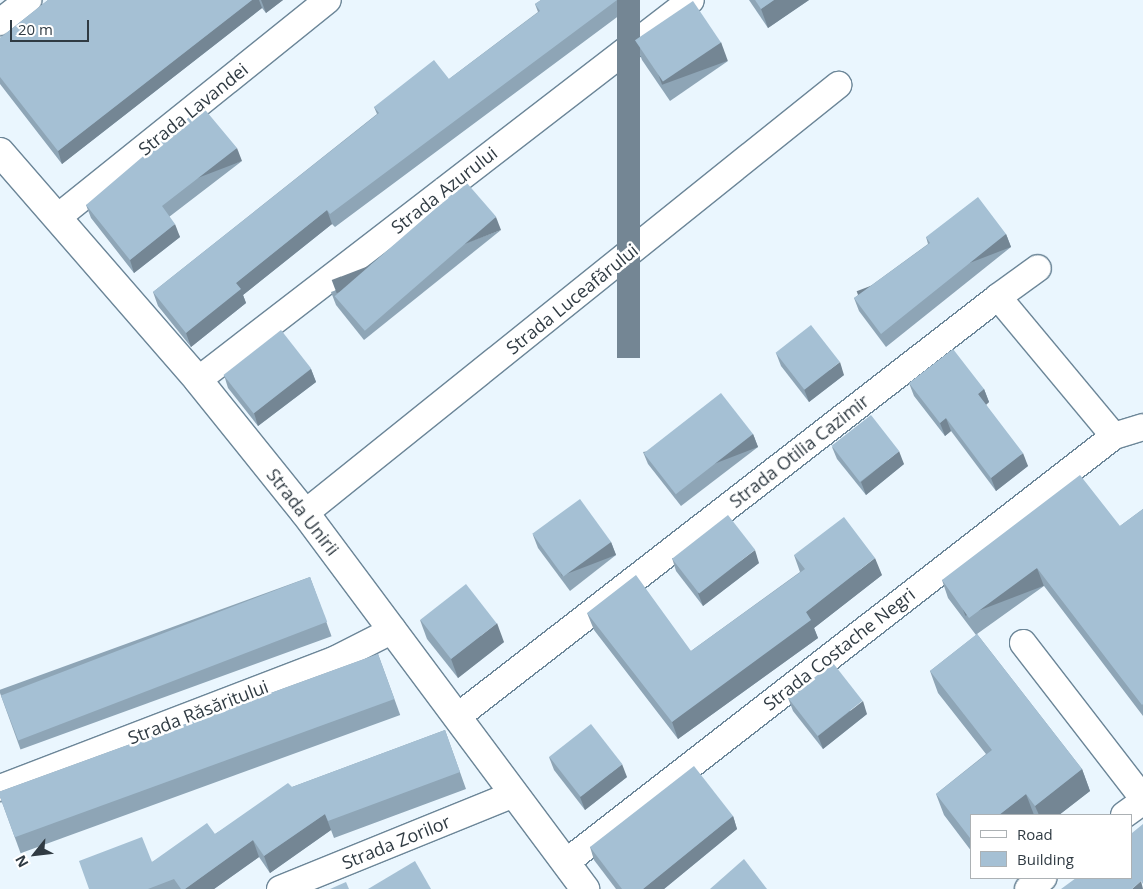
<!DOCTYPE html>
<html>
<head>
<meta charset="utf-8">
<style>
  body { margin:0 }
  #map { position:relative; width:1143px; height:889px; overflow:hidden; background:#eaf6fe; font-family:"Open Sans",sans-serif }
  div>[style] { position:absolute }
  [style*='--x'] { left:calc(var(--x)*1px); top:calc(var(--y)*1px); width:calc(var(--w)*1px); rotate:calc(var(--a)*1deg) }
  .roads { filter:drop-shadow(1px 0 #6c8698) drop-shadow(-1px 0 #6c8698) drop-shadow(0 1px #6c8698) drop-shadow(0 -1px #6c8698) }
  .street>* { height:26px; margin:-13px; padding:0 13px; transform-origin:13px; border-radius:13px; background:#fff }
  .secondary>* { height:28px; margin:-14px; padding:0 14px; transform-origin:14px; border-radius:14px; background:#fff }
  .wall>* { inset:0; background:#8ea5b6; transform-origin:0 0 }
  .shaded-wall>* { inset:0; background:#748694; transform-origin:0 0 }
  .building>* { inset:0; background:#a5c0d4; transform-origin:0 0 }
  span { translate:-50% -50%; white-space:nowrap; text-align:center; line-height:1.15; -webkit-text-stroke:5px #fff; paint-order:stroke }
  .street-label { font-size:18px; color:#303b43 }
  .legend { position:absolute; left:970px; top:814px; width:162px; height:65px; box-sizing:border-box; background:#fff; border:1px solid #acb1b4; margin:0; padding:6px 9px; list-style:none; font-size:15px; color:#303b43 }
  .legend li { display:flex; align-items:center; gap:10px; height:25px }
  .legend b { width:25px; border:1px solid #acb1b4 }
  .north { position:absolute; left:10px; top:829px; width:50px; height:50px; -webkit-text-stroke:4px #fff; paint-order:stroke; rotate:241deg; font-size:14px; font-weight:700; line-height:20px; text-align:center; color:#303b43 }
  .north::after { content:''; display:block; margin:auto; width:18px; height:22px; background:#303b43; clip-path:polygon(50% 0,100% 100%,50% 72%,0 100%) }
  .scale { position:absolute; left:10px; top:20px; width:79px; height:22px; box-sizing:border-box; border:2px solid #303b43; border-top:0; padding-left:6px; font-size:15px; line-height:18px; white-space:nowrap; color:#303b43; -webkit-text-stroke:4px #fff; paint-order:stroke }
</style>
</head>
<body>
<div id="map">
  <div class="roads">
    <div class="street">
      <div style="--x:0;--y:22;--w:36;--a:-38"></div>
      <div style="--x:58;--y:217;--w:346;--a:-38.8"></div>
      <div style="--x:998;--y:297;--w:49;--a:-35.9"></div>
      <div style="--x:198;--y:380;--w:622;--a:-37.62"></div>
      <div style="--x:305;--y:513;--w:684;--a:-38.76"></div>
      <div style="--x:1023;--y:643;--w:196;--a:52.3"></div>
      <div style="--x:457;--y:717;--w:685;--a:-37.82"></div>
      <div style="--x:998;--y:297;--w:181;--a:50.2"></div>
      <div style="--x:0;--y:788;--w:360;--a:-21"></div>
      <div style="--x:336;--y:659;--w:64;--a:-27"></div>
      <div style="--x:1124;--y:815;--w:24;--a:-36"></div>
      <div style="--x:565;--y:863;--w:696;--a:-37.87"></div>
      <div style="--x:1114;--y:436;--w:30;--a:-17"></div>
      <div style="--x:280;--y:889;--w:250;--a:-22.1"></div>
      <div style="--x:1028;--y:889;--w:19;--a:-36"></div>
    </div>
    <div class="secondary">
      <div style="--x:0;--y:152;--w:302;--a:49"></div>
      <div style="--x:198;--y:380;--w:171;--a:51.2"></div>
      <div style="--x:305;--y:513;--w:469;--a:53.3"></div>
    </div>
  </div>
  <div class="wall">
    <div style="clip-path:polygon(48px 0,283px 0,266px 13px,262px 8px,62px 164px,0 84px,0 38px)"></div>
    <div style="clip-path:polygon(541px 0,640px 0,335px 227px,332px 224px,243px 295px,246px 303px,191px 347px,158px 306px,153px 292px,377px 114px,374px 107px,449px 79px,538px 12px,535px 4px)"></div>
    <div style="clip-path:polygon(749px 0,809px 0,768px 28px)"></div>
    <div style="clip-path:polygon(635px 41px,728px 61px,670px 101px,642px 60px)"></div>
    <div style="clip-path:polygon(242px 161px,169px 217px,180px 237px,134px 273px,91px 218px,86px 205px)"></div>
    <div style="clip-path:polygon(501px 230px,364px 340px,336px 305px,331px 292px)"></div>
    <div style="clip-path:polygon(1006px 234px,1011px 247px,886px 347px,859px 311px,854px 298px,928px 244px,926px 237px)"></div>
    <div style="clip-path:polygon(776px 353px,844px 375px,809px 402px,781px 366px)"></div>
    <div style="clip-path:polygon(311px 369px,316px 382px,258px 426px,228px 388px,224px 375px)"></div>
    <div style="clip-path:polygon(909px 383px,984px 389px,989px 402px,986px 405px,1028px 466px,996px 491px,951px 431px,945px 436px,914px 396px)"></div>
    <div style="clip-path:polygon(753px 434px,758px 447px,681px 506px,648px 464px,643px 452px)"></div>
    <div style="clip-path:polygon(832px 447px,904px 464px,866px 495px,837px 459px)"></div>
    <div style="clip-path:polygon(1143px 509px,1143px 716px,1044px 586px,977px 634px,1082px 769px,1090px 791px,1059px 815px,972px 815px,972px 852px,944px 815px,936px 794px,986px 754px,938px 693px,930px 671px,976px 635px,948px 598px,942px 580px,1120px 526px)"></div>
    <div style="clip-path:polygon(533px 535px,611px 542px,616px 555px,570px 591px,538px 548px)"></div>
    <div style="clip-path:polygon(794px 555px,882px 575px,814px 628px,818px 638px,678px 739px,594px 630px,587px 613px,691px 651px,800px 572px)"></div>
    <div style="clip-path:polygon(672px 558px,759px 563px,703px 606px,676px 571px)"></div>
    <div style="left:310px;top:577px;width:63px;height:331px;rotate:70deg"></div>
    <div style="clip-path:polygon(420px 620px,504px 642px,458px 678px,427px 639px)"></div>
    <div style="left:378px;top:654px;width:65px;height:404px;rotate:70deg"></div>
    <div style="clip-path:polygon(788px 698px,867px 714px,823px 749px,793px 711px)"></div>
    <div style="clip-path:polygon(445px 730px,466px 789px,334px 838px,331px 830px,270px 873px,259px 857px,214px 889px,89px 889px,152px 862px,215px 834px,292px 787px)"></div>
    <div style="clip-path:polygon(549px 757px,627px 777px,585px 810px,554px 770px)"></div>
    <div style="clip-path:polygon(733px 816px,737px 829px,664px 889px,616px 889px,594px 860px,590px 847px)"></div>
  </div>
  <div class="shaded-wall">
    <div style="clip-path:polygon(252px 0,259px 0,262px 8px,62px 164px,58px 151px)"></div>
    <div style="clip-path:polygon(261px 0,283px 0,266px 13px)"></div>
    <div style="left:617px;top:0;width:23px;height:358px"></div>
    <div style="clip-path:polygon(774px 0,809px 0,768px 28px,761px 9px)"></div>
    <div style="left:721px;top:42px;width:20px;height:70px;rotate:70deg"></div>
    <div style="left:237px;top:148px;width:14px;height:95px;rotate:69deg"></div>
    <div style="clip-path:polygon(327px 210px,332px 224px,243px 295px,246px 303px,191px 347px,186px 333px,236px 283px)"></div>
    <div style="left:496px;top:217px;width:14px;height:176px;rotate:69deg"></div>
    <div style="clip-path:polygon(175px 224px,180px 237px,134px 273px,130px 260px)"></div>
    <div style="left:1006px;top:234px;width:14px;height:160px;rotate:69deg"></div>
    <div style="clip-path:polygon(840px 362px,844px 375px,809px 402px,804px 389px)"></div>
    <div style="clip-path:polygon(311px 369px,316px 382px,258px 426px,254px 413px)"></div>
    <div style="clip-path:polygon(984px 389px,989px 402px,983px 407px,978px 394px)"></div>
    <div style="clip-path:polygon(946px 418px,951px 431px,945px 436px,940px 423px)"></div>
    <div style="left:753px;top:434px;width:14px;height:97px;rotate:69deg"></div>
    <div style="clip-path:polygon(899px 451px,904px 464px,866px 495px,861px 482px)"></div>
    <div style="clip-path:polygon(1023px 453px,1028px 466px,996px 491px,991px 478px)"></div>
    <div style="left:611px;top:542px;width:14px;height:58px;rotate:69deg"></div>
    <div style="clip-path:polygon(755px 550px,759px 563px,703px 606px,698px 593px)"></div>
    <div style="clip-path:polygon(875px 558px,882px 575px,814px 628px,818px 638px,678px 739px,672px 722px,806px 612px)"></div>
    <div style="left:1037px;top:568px;width:19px;height:84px;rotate:69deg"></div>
    <div style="clip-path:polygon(497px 623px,504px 642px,458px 678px,451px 659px)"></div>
    <div style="clip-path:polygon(863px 701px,867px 714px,823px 749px,818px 736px)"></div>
    <div style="clip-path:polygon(622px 764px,627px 777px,585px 810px,580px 797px)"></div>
    <div style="clip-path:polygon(1082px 769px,1090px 791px,1059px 815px,1039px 815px,1035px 806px)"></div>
    <div style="clip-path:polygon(1026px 794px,1034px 815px,999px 815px)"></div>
    <div style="clip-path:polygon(325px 814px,331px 830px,270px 873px,264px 856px)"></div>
    <div style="clip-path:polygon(733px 816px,737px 829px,664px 889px,643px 889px)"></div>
    <div style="clip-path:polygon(253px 840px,259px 857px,214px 889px,185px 889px)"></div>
    <div style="clip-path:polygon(1141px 881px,1143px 889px,1132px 889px)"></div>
  </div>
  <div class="building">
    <div style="clip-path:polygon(48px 0,252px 0,58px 151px,0 77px,0 38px)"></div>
    <div style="clip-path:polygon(541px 0,617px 0,330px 214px,327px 210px,236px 283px,241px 289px,186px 333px,153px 292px,379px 113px,374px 107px,434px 60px,449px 79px,540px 11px,535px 4px)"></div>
    <div style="clip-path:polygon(755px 0,774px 0,761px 9px)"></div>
    <div style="left:693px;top:1px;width:50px;height:70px;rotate:56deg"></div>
    <div style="clip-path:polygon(202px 106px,237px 148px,162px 206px,175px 224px,130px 260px,86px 205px)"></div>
    <div style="left:466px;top:182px;width:46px;height:174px;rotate:49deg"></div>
    <div style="clip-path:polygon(978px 197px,1006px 234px,881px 334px,854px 298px,930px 243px,926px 237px)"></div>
    <div style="left:811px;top:325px;width:47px;height:45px;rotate:52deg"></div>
    <div style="left:281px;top:330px;width:49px;height:73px;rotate:52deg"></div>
    <div style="clip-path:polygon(953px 349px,984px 389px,978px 394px,1023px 453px,991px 478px,946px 418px,940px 423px,909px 383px)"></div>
    <div style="left:721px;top:393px;width:52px;height:98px;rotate:52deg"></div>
    <div style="left:871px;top:415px;width:46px;height:50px;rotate:52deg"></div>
    <div style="clip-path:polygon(1080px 475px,1120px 526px,1143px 509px,1143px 704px,1142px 705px,1037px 568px,969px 618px,942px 580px)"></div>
    <div style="left:580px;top:499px;width:53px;height:59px;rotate:54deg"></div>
    <div style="left:728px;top:515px;width:44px;height:71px;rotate:52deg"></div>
    <div style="clip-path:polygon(844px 517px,875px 558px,806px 612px,811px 620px,672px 722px,587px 613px,636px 575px,691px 651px,805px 569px,794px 555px)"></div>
    <div style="left:310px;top:577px;width:48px;height:331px;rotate:69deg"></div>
    <div style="left:466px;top:584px;width:50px;height:58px;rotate:52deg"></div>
    <div style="clip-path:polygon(977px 634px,1082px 769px,1035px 806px,1026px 794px,999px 815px,972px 815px,972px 836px,970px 838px,936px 794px,992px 750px,930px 671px)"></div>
    <div style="left:378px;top:654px;width:48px;height:404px;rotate:70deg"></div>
    <div style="left:833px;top:663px;width:48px;height:57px;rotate:52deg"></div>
    <div style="left:591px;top:724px;width:51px;height:53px;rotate:52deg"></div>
    <div style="clip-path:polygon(445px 730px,460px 772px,328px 821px,325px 814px,264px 856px,253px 840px,185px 889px,181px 889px,174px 879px,148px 889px,89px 889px,79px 861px,142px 837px,152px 862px,207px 823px,215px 834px,288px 783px,292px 787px)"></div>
    <div style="clip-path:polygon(694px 766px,733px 816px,643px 889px,622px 889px,590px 847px)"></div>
    <div style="clip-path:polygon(1143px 824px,1143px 884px,1141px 881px,1132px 889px,1061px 889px,1076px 878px,1132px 878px,1132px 833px)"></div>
    <div style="clip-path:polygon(744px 859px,767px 889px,710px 889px)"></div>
    <div style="clip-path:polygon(415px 861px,431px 889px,368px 889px)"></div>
    <div style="clip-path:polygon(346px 882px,349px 889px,330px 889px)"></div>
  </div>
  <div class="street-label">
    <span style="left:193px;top:109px;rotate:-39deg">Strada Lavandei</span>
    <span style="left:444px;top:190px;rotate:-38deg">Strada Azurului</span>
    <span style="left:572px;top:299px;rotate:-39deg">Strada Luceafǎrului</span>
    <span style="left:799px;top:451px;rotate:-38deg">Strada Otilia Cazimir</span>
    <span style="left:303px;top:512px;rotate:52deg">Strada Unirii</span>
    <span style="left:839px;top:649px;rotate:-38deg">Strada Costache Negri</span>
    <span style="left:198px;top:712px;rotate:-21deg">Strada Răsăritului</span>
    <span style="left:396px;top:842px;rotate:-22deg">Strada Zorilor</span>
  </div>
  <ul class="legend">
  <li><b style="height:6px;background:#fff"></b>Road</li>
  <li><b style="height:14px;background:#a5c0d4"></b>Building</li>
  </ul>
  <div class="north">N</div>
  <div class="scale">20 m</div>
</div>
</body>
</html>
